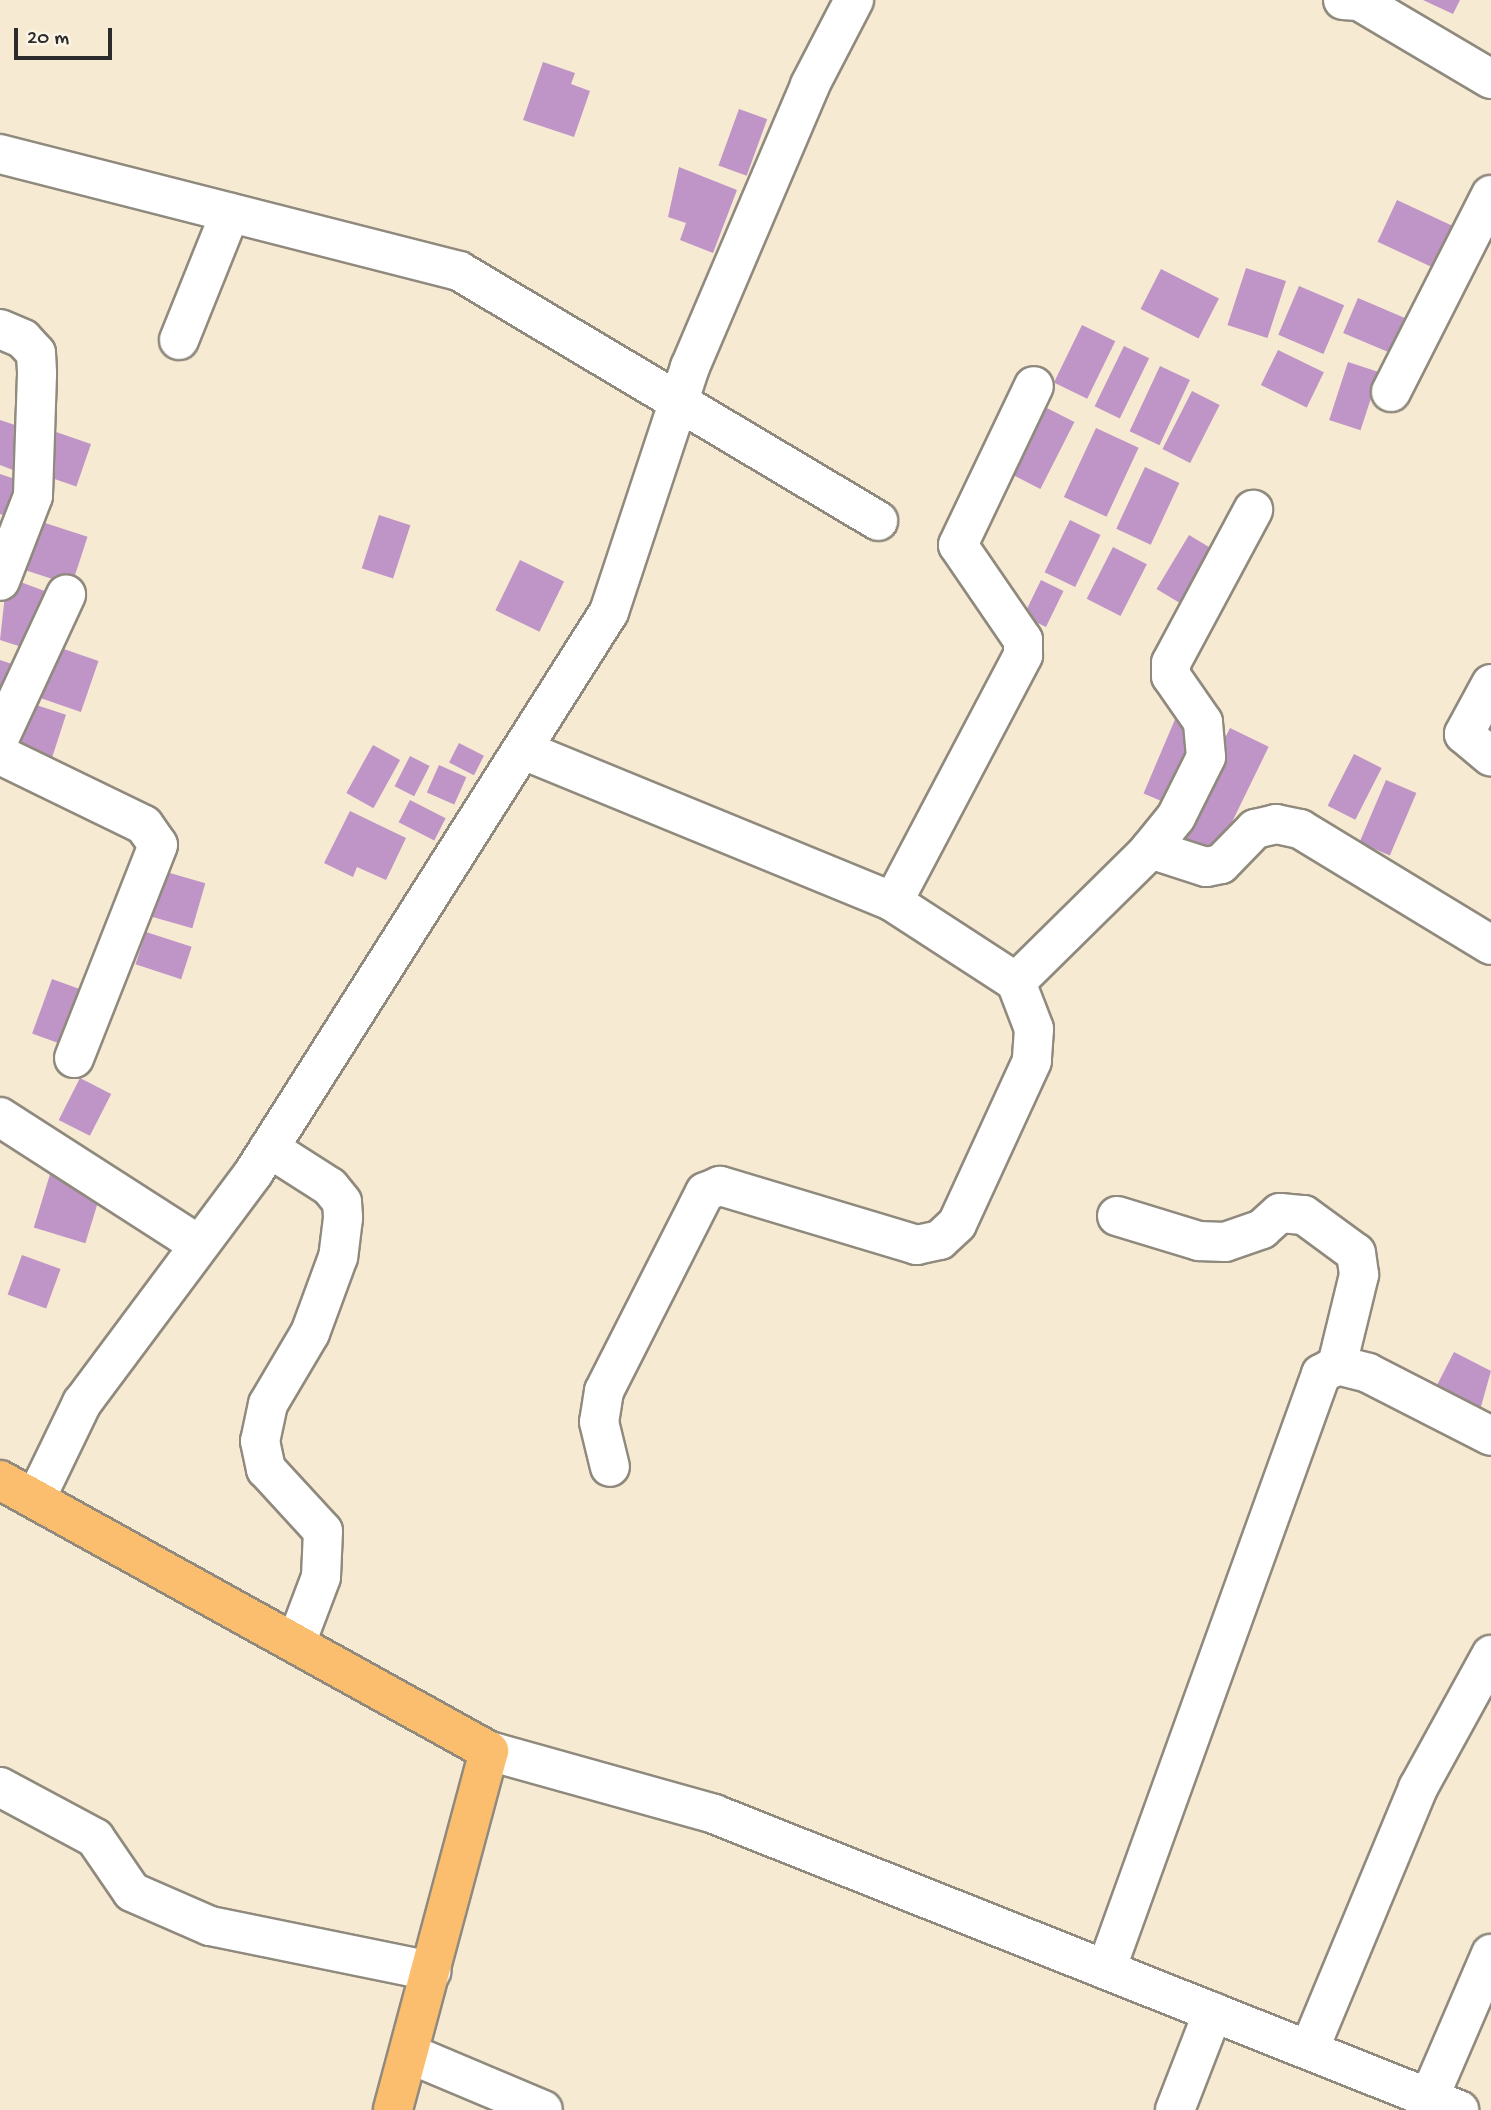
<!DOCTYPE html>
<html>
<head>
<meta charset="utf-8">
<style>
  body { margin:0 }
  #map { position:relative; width:1491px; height:2110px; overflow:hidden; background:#f6ead2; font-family:"Gochi Hand",sans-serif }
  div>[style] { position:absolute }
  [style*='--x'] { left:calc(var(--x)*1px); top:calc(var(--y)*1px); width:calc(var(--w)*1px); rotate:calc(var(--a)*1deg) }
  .building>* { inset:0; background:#bf94c6; transform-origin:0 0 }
  .roads { filter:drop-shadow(2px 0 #908a7e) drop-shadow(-2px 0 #908a7e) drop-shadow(0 2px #908a7e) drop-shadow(0 -2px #908a7e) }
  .minor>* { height:38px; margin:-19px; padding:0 19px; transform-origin:19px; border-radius:19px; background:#fff }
  .major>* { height:38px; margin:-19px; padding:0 19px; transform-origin:19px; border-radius:19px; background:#fbbe6e }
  span { translate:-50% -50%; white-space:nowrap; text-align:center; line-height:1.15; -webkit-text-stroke:5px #fcf5e5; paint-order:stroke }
  .scale { position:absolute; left:14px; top:28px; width:98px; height:32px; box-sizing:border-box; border:4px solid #2b2b2b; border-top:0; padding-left:9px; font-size:21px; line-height:24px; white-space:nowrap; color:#2b2b2b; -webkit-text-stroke:5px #fcf5e5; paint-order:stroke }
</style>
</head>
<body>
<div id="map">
  <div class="building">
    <div style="clip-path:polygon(1423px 0,1460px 0,1453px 14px)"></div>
    <div style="clip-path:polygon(543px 62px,575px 73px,571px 84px,590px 91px,574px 137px,523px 120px)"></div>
    <div style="left:739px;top:109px;width:30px;height:60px;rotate:20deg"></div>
    <div style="clip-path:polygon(679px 167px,737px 190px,713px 253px,680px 240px,686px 223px,668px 217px)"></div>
    <div style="left:1397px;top:200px;width:77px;height:46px;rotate:25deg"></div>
    <div style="left:1246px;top:268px;width:42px;height:60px;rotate:18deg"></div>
    <div style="left:1161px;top:269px;width:65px;height:45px;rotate:27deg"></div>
    <div style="left:1299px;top:286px;width:49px;height:53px;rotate:23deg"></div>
    <div style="left:1358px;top:298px;width:56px;height:38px;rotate:23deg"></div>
    <div style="left:1082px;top:325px;width:37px;height:64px;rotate:26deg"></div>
    <div style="left:1124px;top:346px;width:28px;height:67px;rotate:26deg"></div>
    <div style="left:1278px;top:350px;width:51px;height:39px;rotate:26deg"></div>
    <div style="left:1348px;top:362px;width:33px;height:61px;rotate:18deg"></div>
    <div style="left:1160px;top:366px;width:33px;height:72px;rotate:25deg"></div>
    <div style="left:1192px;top:391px;width:31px;height:65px;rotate:27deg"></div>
    <div style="left:1037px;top:403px;width:42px;height:75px;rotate:27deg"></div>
    <div style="clip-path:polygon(0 420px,27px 429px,13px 470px,0 465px)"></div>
    <div style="left:1096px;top:428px;width:47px;height:76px;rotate:25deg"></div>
    <div style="left:56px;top:432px;width:37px;height:45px;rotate:19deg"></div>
    <div style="left:1145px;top:467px;width:38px;height:68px;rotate:25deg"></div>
    <div style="clip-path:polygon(0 474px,21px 481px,9px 517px,0 514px)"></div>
    <div style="left:379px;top:515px;width:33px;height:56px;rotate:18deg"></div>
    <div style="left:1070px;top:520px;width:34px;height:58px;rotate:26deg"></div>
    <div style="left:39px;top:521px;width:51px;height:51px;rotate:18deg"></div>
    <div style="left:1189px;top:535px;width:33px;height:63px;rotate:31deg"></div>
    <div style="left:1113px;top:547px;width:38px;height:58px;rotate:27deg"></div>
    <div style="left:520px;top:560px;width:49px;height:56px;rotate:26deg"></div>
    <div style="clip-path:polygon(7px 577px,50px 593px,31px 650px,0 640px)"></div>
    <div style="left:1041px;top:580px;width:25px;height:40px;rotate:26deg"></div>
    <div style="left:55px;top:646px;width:46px;height:54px;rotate:19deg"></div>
    <div style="clip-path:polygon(0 660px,12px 664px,0 697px)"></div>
    <div style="left:27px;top:702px;width:41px;height:55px;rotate:18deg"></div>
    <div style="left:1176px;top:717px;width:25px;height:83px;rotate:23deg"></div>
    <div style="left:1230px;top:728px;width:43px;height:123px;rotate:26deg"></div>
    <div style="left:459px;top:743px;width:28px;height:22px;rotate:27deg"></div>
    <div style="left:373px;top:745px;width:31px;height:55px;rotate:29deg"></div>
    <div style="left:1354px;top:754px;width:31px;height:58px;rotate:27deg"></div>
    <div style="left:410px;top:756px;width:22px;height:34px;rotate:27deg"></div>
    <div style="left:439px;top:765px;width:30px;height:30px;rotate:24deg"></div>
    <div style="left:1386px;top:780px;width:33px;height:68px;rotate:23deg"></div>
    <div style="left:410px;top:800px;width:40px;height:25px;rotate:27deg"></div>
    <div style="clip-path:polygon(350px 811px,406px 838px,386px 880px,357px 867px,353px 877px,324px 863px)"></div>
    <div style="left:163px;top:871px;width:44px;height:47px;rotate:16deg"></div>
    <div style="left:146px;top:932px;width:48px;height:34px;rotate:18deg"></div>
    <div style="left:52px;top:979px;width:38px;height:58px;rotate:20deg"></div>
    <div style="left:80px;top:1078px;width:35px;height:47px;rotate:27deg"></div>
    <div style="left:51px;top:1171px;width:54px;height:59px;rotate:17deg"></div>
    <div style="left:22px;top:1255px;width:41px;height:42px;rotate:20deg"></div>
    <div style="clip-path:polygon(1454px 1352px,1491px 1371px,1480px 1410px,1436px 1387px)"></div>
  </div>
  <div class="roads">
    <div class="minor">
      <div style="--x:1343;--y:0;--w:16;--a:4"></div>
      <div style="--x:1359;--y:1;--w:153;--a:30.6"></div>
      <div style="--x:0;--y:154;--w:474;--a:14.3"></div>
      <div style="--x:459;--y:271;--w:488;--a:30.8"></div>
      <div style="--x:0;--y:329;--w:25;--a:23"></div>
      <div style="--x:23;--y:339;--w:19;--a:47"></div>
      <div style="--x:36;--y:353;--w:21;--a:87"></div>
      <div style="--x:37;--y:374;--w:122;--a:91.9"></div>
      <div style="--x:33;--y:496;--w:91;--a:111.2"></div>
      <div style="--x:179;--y:340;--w:137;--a:-68.1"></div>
      <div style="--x:1391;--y:392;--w:221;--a:-63.1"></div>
      <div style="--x:1491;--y:684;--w:57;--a:118.4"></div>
      <div style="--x:1464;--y:734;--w:35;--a:40"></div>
      <div style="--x:0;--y:737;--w:157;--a:-65.1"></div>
      <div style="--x:523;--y:750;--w:400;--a:22.3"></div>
      <div style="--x:893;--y:902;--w:147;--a:33"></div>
      <div style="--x:1016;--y:982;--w:50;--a:69"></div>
      <div style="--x:1034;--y:1029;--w:32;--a:94"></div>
      <div style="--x:1032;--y:1061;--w:179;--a:114.7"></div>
      <div style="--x:957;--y:1224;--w:23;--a:137"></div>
      <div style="--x:940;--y:1240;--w:24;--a:168"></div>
      <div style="--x:917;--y:1245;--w:206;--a:-163.3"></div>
      <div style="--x:720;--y:1186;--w:16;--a:158"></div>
      <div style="--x:705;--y:1192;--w:223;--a:116.9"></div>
      <div style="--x:604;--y:1391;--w:31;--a:99"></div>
      <div style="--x:599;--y:1422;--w:46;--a:76.3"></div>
      <div style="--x:0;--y:755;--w:160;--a:25.9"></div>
      <div style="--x:144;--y:825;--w:24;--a:55"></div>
      <div style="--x:158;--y:845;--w:229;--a:111.5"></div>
      <div style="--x:1150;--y:849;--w:59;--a:17.8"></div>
      <div style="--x:1206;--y:867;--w:15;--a:-11"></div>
      <div style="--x:1221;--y:864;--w:49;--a:-45.8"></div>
      <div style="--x:1255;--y:829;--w:22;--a:-13"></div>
      <div style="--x:1276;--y:824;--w:25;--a:12"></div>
      <div style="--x:1300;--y:829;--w:223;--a:31.3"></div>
      <div style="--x:893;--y:902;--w:279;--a:-62.2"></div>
      <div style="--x:1023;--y:655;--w:15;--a:-90"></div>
      <div style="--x:1023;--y:640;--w:115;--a:-124.4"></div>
      <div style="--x:958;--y:545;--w:176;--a:-64.5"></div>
      <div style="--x:1016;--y:982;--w:182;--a:-44.6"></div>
      <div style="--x:1146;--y:854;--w:48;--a:-51"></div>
      <div style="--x:1176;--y:817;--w:67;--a:-63.4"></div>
      <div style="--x:1206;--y:757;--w:35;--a:-95"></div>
      <div style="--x:1203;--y:722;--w:56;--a:-124.8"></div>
      <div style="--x:1171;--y:676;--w:13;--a:-90"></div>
      <div style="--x:1171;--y:663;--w:174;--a:-61.8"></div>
      <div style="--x:0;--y:1117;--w:233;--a:32.7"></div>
      <div style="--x:269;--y:1148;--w:72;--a:32.6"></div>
      <div style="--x:330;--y:1187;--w:19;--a:51"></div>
      <div style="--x:342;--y:1202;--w:16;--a:86"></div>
      <div style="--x:343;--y:1218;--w:39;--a:97"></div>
      <div style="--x:338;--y:1257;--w:81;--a:110.2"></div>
      <div style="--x:310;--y:1333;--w:82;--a:120.6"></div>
      <div style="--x:268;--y:1404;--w:38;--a:102"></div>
      <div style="--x:260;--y:1441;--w:29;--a:78"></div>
      <div style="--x:266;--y:1469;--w:84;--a:47.4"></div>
      <div style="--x:323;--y:1531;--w:46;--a:92.5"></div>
      <div style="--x:321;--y:1577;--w:71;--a:110.7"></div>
      <div style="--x:1117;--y:1216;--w:86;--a:17"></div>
      <div style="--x:1199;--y:1241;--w:26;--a:2"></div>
      <div style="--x:1225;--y:1242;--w:39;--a:-19"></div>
      <div style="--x:1262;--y:1229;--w:24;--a:-42"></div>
      <div style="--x:1280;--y:1213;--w:24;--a:5"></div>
      <div style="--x:1304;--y:1215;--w:64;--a:36.2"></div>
      <div style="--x:1356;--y:1253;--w:22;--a:82"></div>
      <div style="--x:1359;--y:1275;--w:93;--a:103.7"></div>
      <div style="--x:36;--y:1498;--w:106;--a:-64.2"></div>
      <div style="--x:82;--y:1403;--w:288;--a:-53.3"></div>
      <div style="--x:254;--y:1172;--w:663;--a:-57.63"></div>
      <div style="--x:609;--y:612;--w:258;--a:-71.7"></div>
      <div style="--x:690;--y:367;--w:306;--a:-66.9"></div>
      <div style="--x:810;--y:85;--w:96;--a:-62.6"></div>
      <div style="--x:489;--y:1751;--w:234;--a:15.6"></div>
      <div style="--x:714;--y:1814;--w:802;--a:21.67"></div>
      <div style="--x:0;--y:1787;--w:108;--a:28.2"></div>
      <div style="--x:95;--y:1838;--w:65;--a:55.6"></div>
      <div style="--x:132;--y:1892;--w:85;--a:23.6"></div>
      <div style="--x:210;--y:1926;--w:226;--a:11.5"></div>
      <div style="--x:1106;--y:1970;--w:634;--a:-70.16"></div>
      <div style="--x:1321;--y:1374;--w:18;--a:-29"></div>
      <div style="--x:1337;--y:1365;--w:32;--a:14"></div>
      <div style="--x:1368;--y:1373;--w:138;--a:27.1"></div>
      <div style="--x:1309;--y:2050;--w:284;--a:-67.4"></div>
      <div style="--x:1418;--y:1788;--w:152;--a:-61.2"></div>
      <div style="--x:410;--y:2054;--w:144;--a:22.8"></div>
      <div style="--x:1429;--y:2098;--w:157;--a:-66.7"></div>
      <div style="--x:1175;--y:2110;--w:105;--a:-68.8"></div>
    </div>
    <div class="major">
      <div style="--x:0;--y:1480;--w:559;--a:28.99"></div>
      <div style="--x:489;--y:1751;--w:372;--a:105"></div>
    </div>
  </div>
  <div class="scale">20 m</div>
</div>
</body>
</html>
